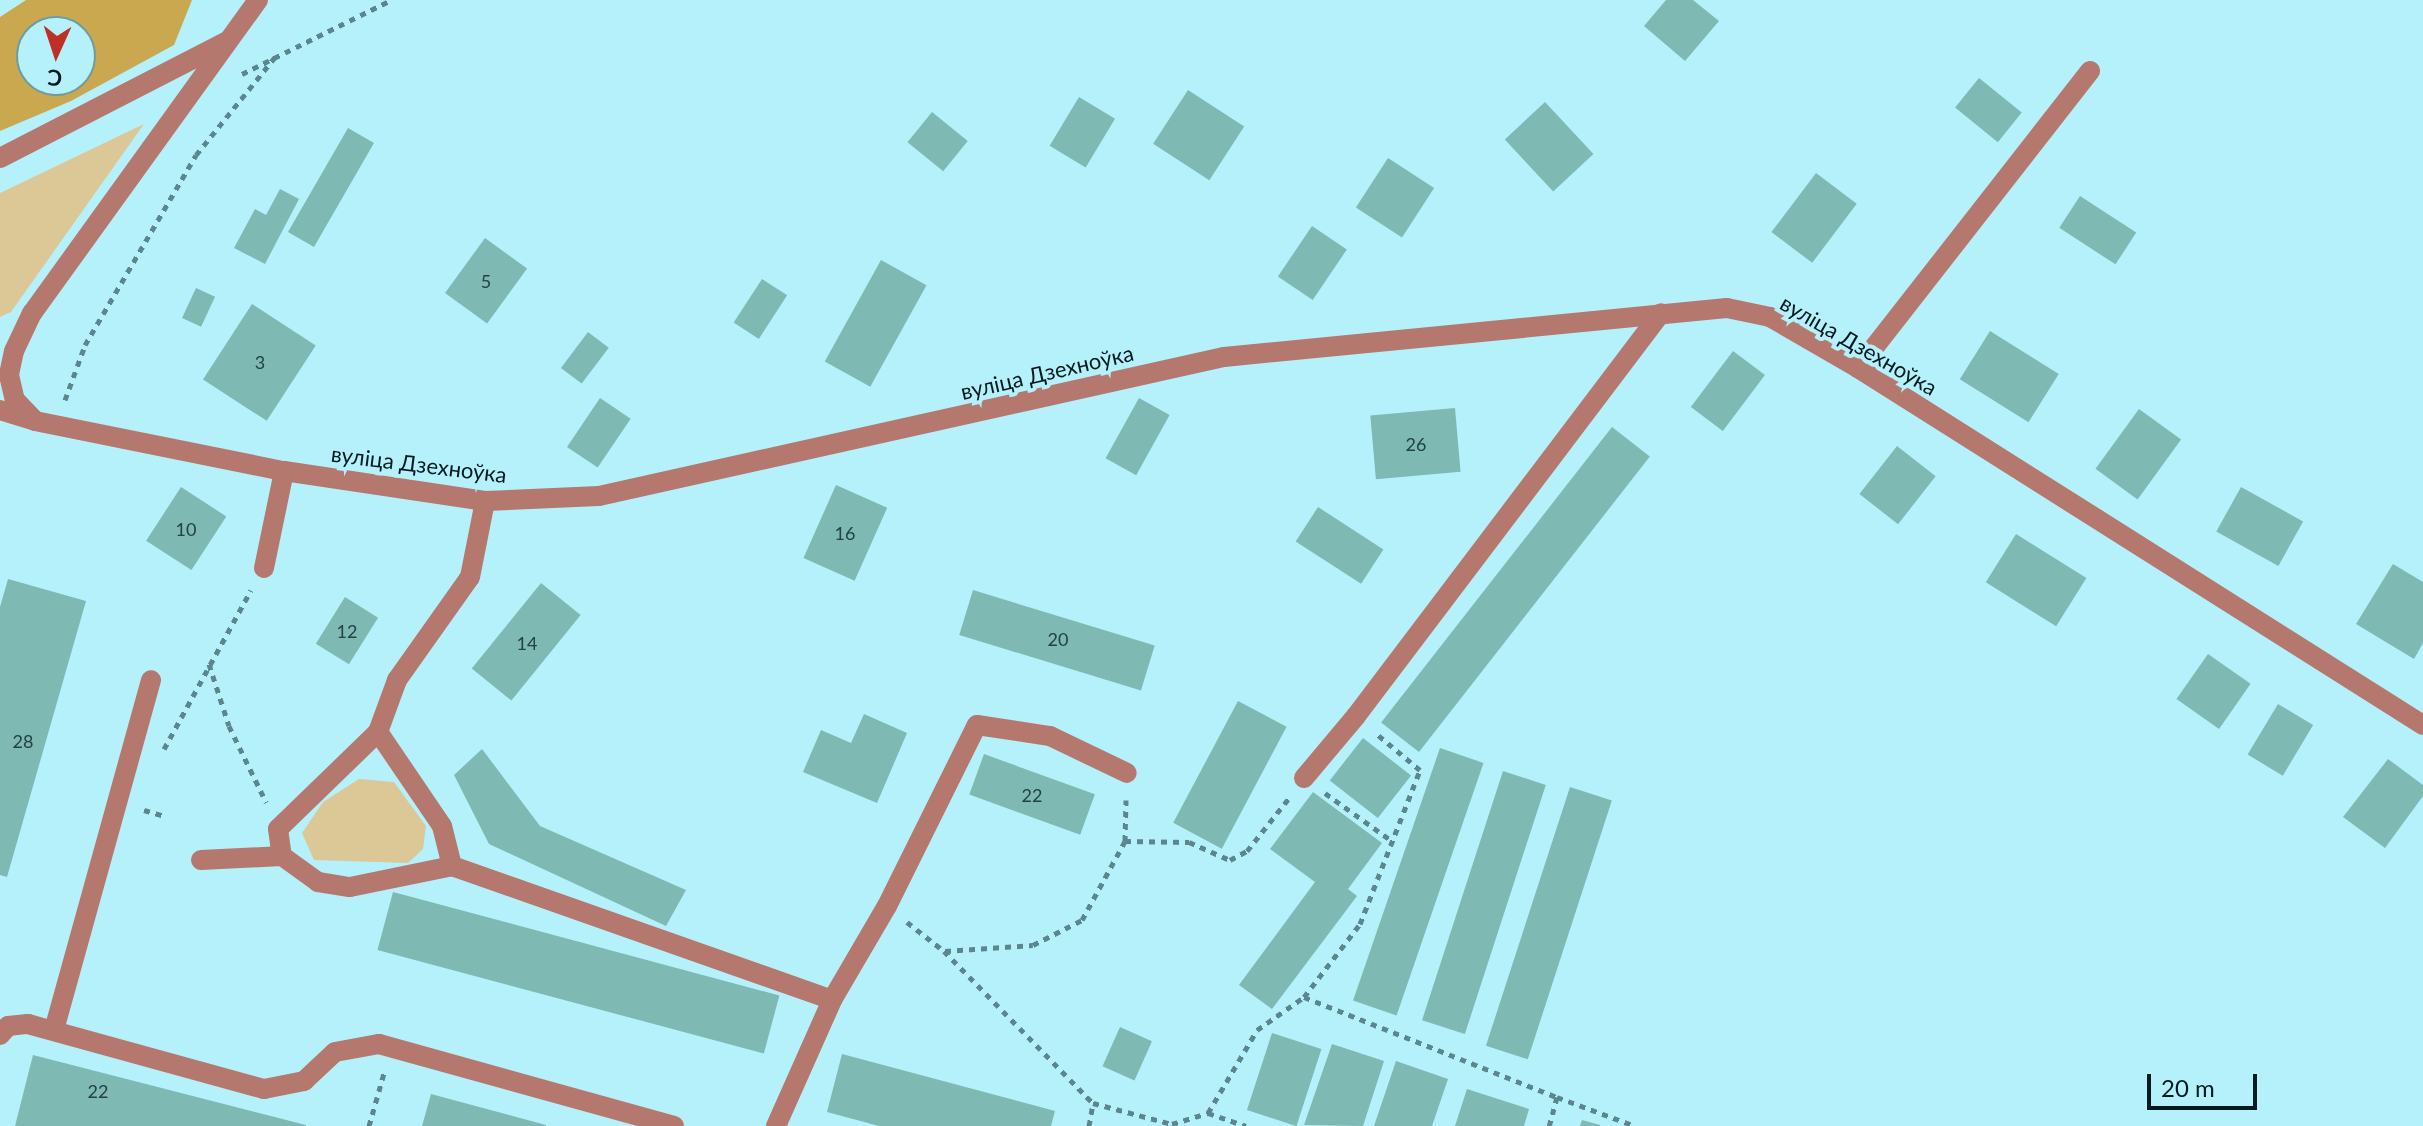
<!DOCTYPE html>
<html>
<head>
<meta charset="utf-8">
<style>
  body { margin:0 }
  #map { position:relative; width:2423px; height:1126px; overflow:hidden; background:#b5f1fb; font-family:Lato,sans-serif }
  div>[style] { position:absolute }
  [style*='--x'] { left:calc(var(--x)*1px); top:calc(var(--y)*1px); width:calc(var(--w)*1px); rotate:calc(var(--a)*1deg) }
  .green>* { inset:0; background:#dcc897 }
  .forest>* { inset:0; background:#c9a850 }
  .building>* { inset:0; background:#7eb9b3; transform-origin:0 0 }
  .path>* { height:5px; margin-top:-2.5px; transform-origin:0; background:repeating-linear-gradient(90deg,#5c868d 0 6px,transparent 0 12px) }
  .minor>* { height:20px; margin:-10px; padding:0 10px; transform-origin:10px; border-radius:10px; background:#b4786f }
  span { translate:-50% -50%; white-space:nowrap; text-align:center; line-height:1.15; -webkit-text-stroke:8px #b5f1fb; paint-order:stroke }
  .number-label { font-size:18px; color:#224244 }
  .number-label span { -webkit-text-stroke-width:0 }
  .street-label { font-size:22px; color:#031b1f }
  .north { position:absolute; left:16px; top:16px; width:80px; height:80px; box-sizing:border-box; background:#b5f1fb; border:2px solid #6e9ba3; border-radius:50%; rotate:183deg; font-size:22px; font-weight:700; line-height:32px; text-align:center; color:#031b1f }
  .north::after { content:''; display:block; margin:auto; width:28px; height:36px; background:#be3026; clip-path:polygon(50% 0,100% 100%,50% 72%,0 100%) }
  .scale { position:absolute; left:2147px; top:1074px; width:110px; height:36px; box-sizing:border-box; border:4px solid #031b1f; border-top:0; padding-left:10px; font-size:24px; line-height:28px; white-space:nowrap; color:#031b1f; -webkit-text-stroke:6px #b5f1fb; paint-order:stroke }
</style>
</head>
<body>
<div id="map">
  <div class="green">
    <div style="clip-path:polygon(144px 124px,11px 312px,0 317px,0 193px)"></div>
    <div style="clip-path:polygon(359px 779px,394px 782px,426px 826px,423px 849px,408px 863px,314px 860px,302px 833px,323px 802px)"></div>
  </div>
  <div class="forest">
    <div style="clip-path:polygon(evenodd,26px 0,192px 0,174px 45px,71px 101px,0 131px,0 17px,26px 0,32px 32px,80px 32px,80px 80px,32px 80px,32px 32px)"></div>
  </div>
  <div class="building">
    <div style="clip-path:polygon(1666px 0,1693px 0,1719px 21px,1685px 61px,1644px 26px)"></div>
    <div style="left:1979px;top:78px;width:55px;height:38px;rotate:39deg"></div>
    <div style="left:1188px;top:90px;width:67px;height:64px;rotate:33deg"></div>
    <div style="left:1079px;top:97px;width:42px;height:57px;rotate:31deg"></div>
    <div style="left:1545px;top:102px;width:71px;height:55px;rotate:47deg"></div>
    <div style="left:932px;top:112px;width:46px;height:39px;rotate:39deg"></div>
    <div style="left:348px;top:128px;width:30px;height:120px;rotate:30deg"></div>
    <div style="left:1388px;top:158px;width:55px;height:59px;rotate:33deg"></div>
    <div style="left:1816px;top:173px;width:51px;height:74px;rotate:37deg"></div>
    <div style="clip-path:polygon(280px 189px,299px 199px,265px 264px,234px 248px,255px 209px,266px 215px)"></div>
    <div style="left:2080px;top:196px;width:67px;height:38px;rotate:33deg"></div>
    <div style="left:1312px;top:226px;width:42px;height:61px;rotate:34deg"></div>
    <div style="left:485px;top:238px;width:52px;height:68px;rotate:36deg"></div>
    <div style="left:881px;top:260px;width:52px;height:116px;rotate:29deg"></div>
    <div style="left:762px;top:279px;width:30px;height:52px;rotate:33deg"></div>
    <div style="left:196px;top:288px;width:21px;height:33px;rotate:25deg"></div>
    <div style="left:252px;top:304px;width:76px;height:90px;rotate:33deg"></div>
    <div style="left:1990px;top:331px;width:81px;height:57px;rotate:32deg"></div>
    <div style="left:588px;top:332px;width:26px;height:45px;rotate:37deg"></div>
    <div style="left:1733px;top:351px;width:40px;height:70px;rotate:37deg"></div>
    <div style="left:600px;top:398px;width:37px;height:59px;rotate:34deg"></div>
    <div style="left:1139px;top:398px;width:35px;height:69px;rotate:29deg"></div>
    <div style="left:1455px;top:408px;width:64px;height:85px;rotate:85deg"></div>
    <div style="left:2139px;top:409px;width:52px;height:74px;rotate:36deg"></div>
    <div style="left:1612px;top:427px;width:48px;height:375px;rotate:38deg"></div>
    <div style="left:1897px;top:446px;width:49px;height:61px;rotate:38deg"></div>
    <div style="left:836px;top:485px;width:56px;height:80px;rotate:24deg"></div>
    <div style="left:181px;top:487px;width:54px;height:64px;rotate:33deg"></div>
    <div style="left:2241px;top:487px;width:71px;height:51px;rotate:29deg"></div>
    <div style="left:1318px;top:507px;width:78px;height:41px;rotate:33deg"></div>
    <div style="left:2016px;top:534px;width:83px;height:57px;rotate:32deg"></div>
    <div style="clip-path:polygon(2393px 564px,2423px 582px,2423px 643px,2414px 659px,2356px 624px)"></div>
    <div style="clip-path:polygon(8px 579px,86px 601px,7px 877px,0 875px,0 607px)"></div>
    <div style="left:541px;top:583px;width:51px;height:110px;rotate:39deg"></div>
    <div style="left:973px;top:590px;width:190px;height:47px;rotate:17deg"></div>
    <div style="left:345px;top:597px;width:39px;height:55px;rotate:32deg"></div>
    <div style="left:2208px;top:654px;width:52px;height:55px;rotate:35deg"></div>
    <div style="left:1238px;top:701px;width:55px;height:138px;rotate:28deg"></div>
    <div style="left:2278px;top:704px;width:41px;height:59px;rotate:31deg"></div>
    <div style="clip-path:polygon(864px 714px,907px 733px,877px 803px,803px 772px,821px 730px,851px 743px)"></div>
    <div style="left:1363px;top:738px;width:61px;height:54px;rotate:38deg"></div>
    <div style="left:1440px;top:748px;width:46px;height:267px;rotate:19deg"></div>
    <div style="clip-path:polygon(482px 749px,540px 826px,686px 890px,666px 926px,489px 844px,454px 775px)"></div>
    <div style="left:984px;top:754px;width:118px;height:43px;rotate:20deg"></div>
    <div style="clip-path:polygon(2388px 759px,2423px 785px,2423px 796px,2385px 848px,2343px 817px)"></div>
    <div style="left:1503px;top:771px;width:45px;height:262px;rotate:18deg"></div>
    <div style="left:1570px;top:787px;width:44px;height:272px;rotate:18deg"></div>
    <div style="clip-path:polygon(1313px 792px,1382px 843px,1348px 889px,1357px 896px,1272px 1009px,1239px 985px,1315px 882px,1270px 849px)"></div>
    <div style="left:393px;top:892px;width:400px;height:60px;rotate:15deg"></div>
    <div style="left:1120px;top:1027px;width:35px;height:43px;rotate:24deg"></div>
    <div style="left:1272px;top:1033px;width:52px;height:81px;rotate:18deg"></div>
    <div style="clip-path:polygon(1332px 1044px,1384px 1061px,1363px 1126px,1304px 1125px)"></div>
    <div style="clip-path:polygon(842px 1054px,1055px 1111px,1051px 1126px,879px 1126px,827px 1112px)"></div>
    <div style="clip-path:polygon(33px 1055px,306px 1125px,306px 1126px,15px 1126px)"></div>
    <div style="clip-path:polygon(1396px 1061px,1448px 1079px,1432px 1126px,1374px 1126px)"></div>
    <div style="clip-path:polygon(1467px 1089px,1529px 1109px,1524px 1126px,1455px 1126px)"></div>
    <div style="clip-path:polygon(431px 1094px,546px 1125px,546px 1126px,422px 1126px)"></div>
    <div style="clip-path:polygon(1582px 1120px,1600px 1125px,1600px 1126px,1580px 1126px)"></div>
  </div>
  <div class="path">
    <div style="--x:242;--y:74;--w:166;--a:-26.4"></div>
    <div style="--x:65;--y:400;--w:59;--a:-70"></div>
    <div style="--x:85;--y:345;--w:220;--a:-59.7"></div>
    <div style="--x:196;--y:155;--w:126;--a:-51.1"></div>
    <div style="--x:209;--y:664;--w:65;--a:72.1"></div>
    <div style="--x:229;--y:726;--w:85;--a:64"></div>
    <div style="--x:164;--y:749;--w:181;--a:-61.3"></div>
    <div style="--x:1325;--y:793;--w:82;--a:35.6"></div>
    <div style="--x:144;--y:810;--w:22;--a:16"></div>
    <div style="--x:1125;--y:841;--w:64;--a:0.9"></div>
    <div style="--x:1189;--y:842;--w:45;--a:23.7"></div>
    <div style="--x:1230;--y:860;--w:19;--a:-28"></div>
    <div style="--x:1247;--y:851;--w:68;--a:-51.6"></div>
    <div style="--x:907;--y:922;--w:47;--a:38.1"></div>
    <div style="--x:944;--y:951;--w:213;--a:45.6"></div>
    <div style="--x:1093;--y:1103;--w:82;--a:14.9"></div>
    <div style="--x:1172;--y:1124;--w:38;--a:-17"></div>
    <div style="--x:1208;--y:1113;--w:40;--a:18.9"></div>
    <div style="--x:945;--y:951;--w:88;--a:-3.9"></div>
    <div style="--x:1033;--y:945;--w:55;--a:-27"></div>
    <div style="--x:1082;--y:920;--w:90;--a:-61.4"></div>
    <div style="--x:1125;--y:841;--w:41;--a:-88.6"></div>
    <div style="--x:1304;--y:997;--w:272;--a:21.6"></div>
    <div style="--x:1557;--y:1097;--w:30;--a:105"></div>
    <div style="--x:1557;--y:1097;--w:83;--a:20.4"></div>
    <div style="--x:1208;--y:1113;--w:96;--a:-59.4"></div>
    <div style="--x:1257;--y:1030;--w:57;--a:-35.1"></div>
    <div style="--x:1304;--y:997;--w:92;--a:-52.5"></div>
    <div style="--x:1360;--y:924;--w:165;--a:-68.7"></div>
    <div style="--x:1420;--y:770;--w:56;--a:-140.1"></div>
    <div style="--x:369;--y:1126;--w:55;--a:-74.2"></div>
    <div style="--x:1089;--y:1126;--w:23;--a:-80"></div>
  </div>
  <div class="minor">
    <div style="--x:258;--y:0;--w:386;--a:125.8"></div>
    <div style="--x:32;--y:313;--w:42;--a:115.3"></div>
    <div style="--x:14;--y:351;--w:25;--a:102"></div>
    <div style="--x:9;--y:375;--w:26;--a:77"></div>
    <div style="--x:15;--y:400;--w:29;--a:46"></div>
    <div style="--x:35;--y:421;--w:254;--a:11.4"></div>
    <div style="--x:284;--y:471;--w:203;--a:8.5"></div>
    <div style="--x:485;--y:501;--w:114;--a:-2.5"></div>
    <div style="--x:599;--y:496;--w:640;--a:-12.54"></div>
    <div style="--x:1224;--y:357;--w:505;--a:-5.56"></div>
    <div style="--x:1727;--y:308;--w:44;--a:11.8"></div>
    <div style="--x:1770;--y:317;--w:102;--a:30.1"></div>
    <div style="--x:1858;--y:368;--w:668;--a:32.29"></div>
    <div style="--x:0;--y:158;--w:256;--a:-27.2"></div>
    <div style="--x:1858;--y:368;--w:377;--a:-52"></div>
    <div style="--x:0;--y:410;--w:37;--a:17"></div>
    <div style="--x:264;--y:568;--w:99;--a:-78.3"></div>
    <div style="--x:378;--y:732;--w:55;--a:-69.9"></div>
    <div style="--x:397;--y:680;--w:126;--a:-54.7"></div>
    <div style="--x:470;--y:577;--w:77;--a:-78.8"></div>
    <div style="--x:1304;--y:778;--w:81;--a:-50"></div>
    <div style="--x:1356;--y:716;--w:505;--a:-52.88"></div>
    <div style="--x:201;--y:860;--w:81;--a:-2.8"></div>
    <div style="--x:452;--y:866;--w:41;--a:-104"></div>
    <div style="--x:442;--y:826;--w:114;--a:-124.2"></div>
    <div style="--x:378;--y:732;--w:139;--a:135.9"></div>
    <div style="--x:278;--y:829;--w:27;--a:82"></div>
    <div style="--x:282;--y:856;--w:44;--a:35.8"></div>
    <div style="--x:318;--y:882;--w:32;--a:9"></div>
    <div style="--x:350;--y:887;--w:104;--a:-11.6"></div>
    <div style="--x:452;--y:866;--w:403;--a:19.4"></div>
    <div style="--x:54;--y:1030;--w:363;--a:-74.5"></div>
    <div style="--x:0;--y:1035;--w:12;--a:-48"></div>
    <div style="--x:8;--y:1026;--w:20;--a:-6"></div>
    <div style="--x:28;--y:1024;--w:245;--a:15.4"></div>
    <div style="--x:264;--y:1089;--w:41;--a:-11.3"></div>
    <div style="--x:304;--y:1081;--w:42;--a:-43.1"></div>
    <div style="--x:335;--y:1052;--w:45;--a:-10.3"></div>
    <div style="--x:379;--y:1044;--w:306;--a:15.5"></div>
    <div style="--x:776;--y:1126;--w:138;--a:-66"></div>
    <div style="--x:832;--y:1000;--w:109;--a:-59.7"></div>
    <div style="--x:887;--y:906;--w:202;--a:-63.6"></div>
    <div style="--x:977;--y:725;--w:74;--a:8.6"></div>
    <div style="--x:1050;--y:736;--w:85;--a:25.7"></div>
  </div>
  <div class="number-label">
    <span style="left:486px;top:281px">5</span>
    <span style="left:260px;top:362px">3</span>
    <span style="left:1416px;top:444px">26</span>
    <span style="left:186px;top:529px">10</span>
    <span style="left:845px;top:533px">16</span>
    <span style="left:347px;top:631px">12</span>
    <span style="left:1058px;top:639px">20</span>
    <span style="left:527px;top:643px">14</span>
    <span style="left:23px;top:741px">28</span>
    <span style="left:1032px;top:795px">22</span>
    <span style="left:98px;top:1091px">22</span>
  </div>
  <div class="street-label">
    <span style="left:1859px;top:345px;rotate:30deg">вуліца Дзехноўка</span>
    <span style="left:1047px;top:372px;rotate:-13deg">вуліца Дзехноўка</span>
    <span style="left:419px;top:464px;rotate:7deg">вуліца Дзехноўка</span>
  </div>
  <div class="north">С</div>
  <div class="scale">20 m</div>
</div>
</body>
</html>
